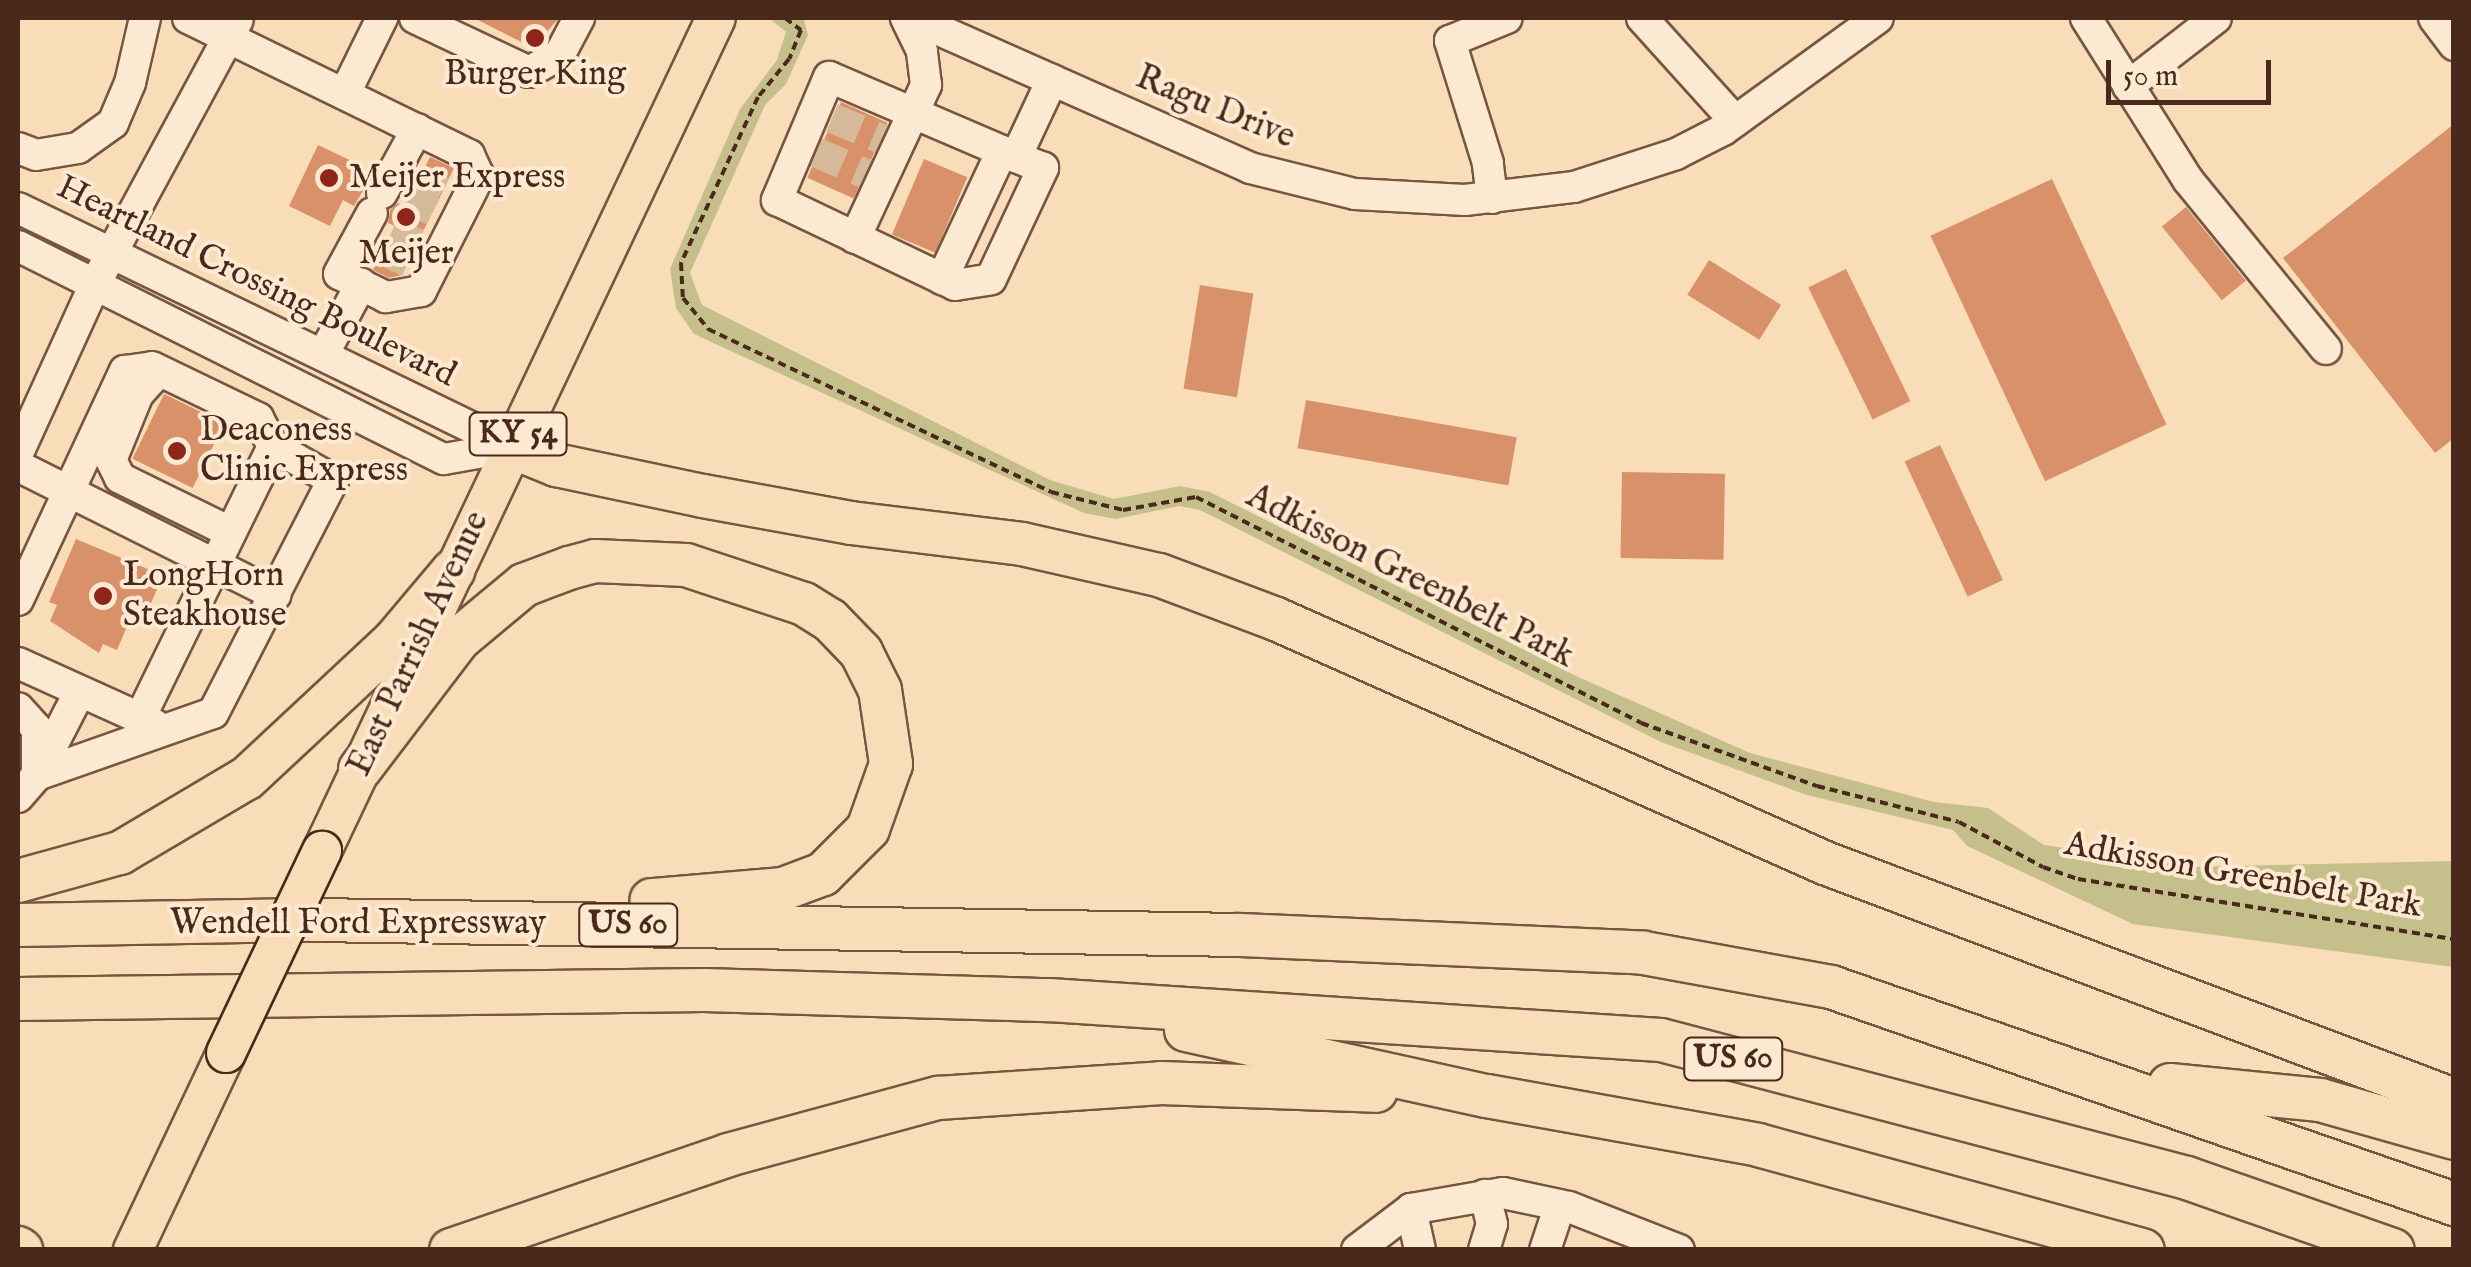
<!DOCTYPE html>
<html>
<head>
<meta charset="utf-8">
<style>
  body { margin:0 }
  #map { position:relative; width:2471px; height:1267px; overflow:hidden; background:#f9ddb8; font-family:"IM FELL English",serif }
  div>[style] { position:absolute }
  [style*='--x'] { left:calc(var(--x)*1px); top:calc(var(--y)*1px); width:calc(var(--w)*1px); rotate:calc(var(--a)*1deg) }
  .green>* { inset:0; background:#c4bf8b }
  .building>* { inset:0; background:#d99169; transform-origin:0 0 }
  .minor-tunnel>* { height:30px; margin-top:-15px; transform-origin:0; background:repeating-linear-gradient(90deg,#d6b999 0 30px,transparent 0 45px) }
  .path>* { height:4px; margin-top:-2px; transform-origin:0; background:repeating-linear-gradient(90deg,#4a281b 0 8px,transparent 0 13px) }
  .roads { filter:drop-shadow(2px 0 #765542) drop-shadow(-2px 0 #765542) drop-shadow(0 2px #765542) drop-shadow(0 -2px #765542) }
  .minor>* { height:30px; margin:-15px; padding:0 15px; transform-origin:15px; border-radius:15px; background:#fbe9d1 }
  .major>* { height:38px; margin:-19px; padding:0 19px; transform-origin:19px; border-radius:19px; background:#f9ddb8 }
  .highway>* { height:42px; margin:-21px; padding:0 21px; transform-origin:21px; border-radius:21px; background:#f9ddb8 }
  .bridges { filter:drop-shadow(2px 0 #4a281b) drop-shadow(-2px 0 #4a281b) drop-shadow(0 2px #4a281b) drop-shadow(0 -2px #4a281b) }
  .major-bridge>* { height:38px; margin:-19px; padding:0 19px; transform-origin:19px; border-radius:19px; background:#f9ddb8 }
  .dots>* { width:28px; height:28px; translate:-50% -50%; box-sizing:border-box; border:5px solid #fbe9d1; border-radius:50% }
  span { translate:-50% -50%; white-space:nowrap; text-align:center; line-height:1.15; -webkit-text-stroke:8px #fbe9d1; paint-order:stroke }
  .shield-label span { padding:2px 8px; background:#fbe9d1; border:2px solid; border-radius:8px; -webkit-text-stroke-width:0 }
  .shield-label { font-size:32px; color:#4a281b; font-weight:700 }
  .poi-label { font-size:35px; color:#4a281b }
  .left { translate:0 -50%; text-align:left }
  .street-label { font-size:35px; color:#4a281b }
  .frame { position:absolute; inset:0; border:20px solid #4a281b; pointer-events:none }
  .scale { position:absolute; left:2106px; top:60px; width:165px; height:45px; box-sizing:border-box; border:5px solid #4a281b; border-top:0; padding-left:12px; font-size:30px; line-height:35px; white-space:nowrap; color:#4a281b; -webkit-text-stroke:8px #fbe9d1; paint-order:stroke }
</style>
</head>
<body>
<div id="map">
  <div class="green">
    <div style="clip-path:polygon(769px 18px,804px 20px,808px 35px,786px 84px,765px 105px,690px 273px,702px 305px,1050px 480px,1114px 499px,1180px 486px,1210px 492px,1576px 676px,1750px 753px,1934px 802px,1988px 808px,2044px 845px,2193px 867px,2453px 861px,2453px 967px,2133px 924px,1967px 846px,1953px 830px,1807px 795px,1661px 742px,1200px 510px,1179px 506px,1116px 519px,1084px 513px,694px 334px,676px 308px,670px 269px,740px 109px,777px 60px,786px 32px)"></div>
  </div>
  <div class="building">
    <div style="clip-path:polygon(474px 18px,551px 18px,557px 20px,533px 48px)"></div>
    <div style="left:841px;top:102px;width:51px;height:83px;rotate:24deg"></div>
    <div style="clip-path:polygon(2454px 124px,2454px 438px,2435px 453px,2283px 258px)"></div>
    <div style="clip-path:polygon(318px 145px,360px 165px,352px 180px,365px 187px,354px 206px,343px 200px,330px 226px,289px 206px)"></div>
    <div style="clip-path:polygon(430px 157px,454px 168px,402px 275px,389px 278px,373px 270px,395px 226px,388px 223px,390px 210px,398px 203px,405px 207px)"></div>
    <div style="left:924px;top:159px;width:47px;height:82px;rotate:23deg"></div>
    <div style="left:2052px;top:179px;width:271px;height:134px;rotate:65deg"></div>
    <div style="left:2186px;top:207px;width:95px;height:31px;rotate:51deg"></div>
    <div style="left:1709px;top:260px;width:85px;height:41px;rotate:32deg"></div>
    <div style="left:1846px;top:269px;width:147px;height:42px;rotate:64deg"></div>
    <div style="left:1200px;top:285px;width:54px;height:105px;rotate:9deg"></div>
    <div style="left:164px;top:394px;width:67px;height:72px;rotate:26deg"></div>
    <div style="left:1306px;top:400px;width:214px;height:49px;rotate:10deg"></div>
    <div style="left:1940px;top:445px;width:149px;height:39px;rotate:65deg"></div>
    <div style="left:1622px;top:472px;width:103px;height:86px;rotate:1deg"></div>
    <div style="clip-path:polygon(76px 539px,150px 570px,144px 584px,157px 589px,146px 615px,134px 610px,117px 650px,103px 644px,99px 653px,50px 621px,57px 605px,49px 602px)"></div>
  </div>
  <div class="minor-tunnel">
    <div style="--x:832;--y:118;--w:56;--a:22.9"></div>
    <div style="--x:815;--y:152;--w:56;--a:23.3"></div>
    <div style="--x:419;--y:179;--w:26;--a:29"></div>
    <div style="--x:409;--y:199;--w:27;--a:27"></div>
    <div style="--x:392;--y:231;--w:28;--a:26"></div>
    <div style="--x:383;--y:250;--w:28;--a:26"></div>
  </div>
  <div class="path">
    <div style="--x:785;--y:18;--w:20;--a:37"></div>
    <div style="--x:801;--y:30;--w:31;--a:112"></div>
    <div style="--x:789;--y:59;--w:49;--a:129.2"></div>
    <div style="--x:758;--y:97;--w:183;--a:114.9"></div>
    <div style="--x:681;--y:263;--w:35;--a:87"></div>
    <div style="--x:683;--y:298;--w:40;--a:51"></div>
    <div style="--x:708;--y:329;--w:380;--a:25.4"></div>
    <div style="--x:1051;--y:492;--w:74;--a:14"></div>
    <div style="--x:1123;--y:510;--w:74;--a:-10.1"></div>
    <div style="--x:1196;--y:497;--w:499;--a:26.9"></div>
    <div style="--x:1641;--y:723;--w:187;--a:19.7"></div>
    <div style="--x:1817;--y:786;--w:146;--a:14.2"></div>
    <div style="--x:1959;--y:822;--w:95;--a:28.2"></div>
    <div style="--x:2043;--y:867;--w:37;--a:19"></div>
    <div style="--x:2078;--y:879;--w:381;--a:9.1"></div>
  </div>
  <div class="roads">
    <div class="minor">
      <div style="--x:188;--y:18;--w:313;--a:26"></div>
      <div style="--x:469;--y:155;--w:23;--a:65"></div>
      <div style="--x:479;--y:176;--w:129;--a:116.8"></div>
      <div style="--x:421;--y:291;--w:36;--a:170"></div>
      <div style="--x:386;--y:297;--w:52;--a:-153.9"></div>
      <div style="--x:339;--y:274;--w:69;--a:-61.6"></div>
      <div style="--x:415;--y:18;--w:126;--a:25.3"></div>
      <div style="--x:529;--y:72;--w:36;--a:-30"></div>
      <div style="--x:560;--y:54;--w:41;--a:-62.2"></div>
      <div style="--x:912;--y:18;--w:370;--a:23.9"></div>
      <div style="--x:1250;--y:168;--w:108;--a:13.9"></div>
      <div style="--x:1355;--y:194;--w:110;--a:3.1"></div>
      <div style="--x:1465;--y:200;--w:110;--a:-6.8"></div>
      <div style="--x:1574;--y:187;--w:107;--a:-17.9"></div>
      <div style="--x:1676;--y:154;--w:53;--a:-27.1"></div>
      <div style="--x:1723;--y:130;--w:191;--a:-35.9"></div>
      <div style="--x:1642;--y:18;--w:139;--a:47.9"></div>
      <div style="--x:2086;--y:18;--w:191;--a:57.8"></div>
      <div style="--x:2188;--y:180;--w:218;--a:50.8"></div>
      <div style="--x:2434;--y:18;--w:34;--a:53"></div>
      <div style="--x:2128;--y:86;--w:111;--a:-37.7"></div>
      <div style="--x:345;--y:93;--w:84;--a:-63.7"></div>
      <div style="--x:18;--y:148;--w:19;--a:21"></div>
      <div style="--x:36;--y:155;--w:43;--a:-9.5"></div>
      <div style="--x:78;--y:148;--w:43;--a:-35.5"></div>
      <div style="--x:113;--y:123;--w:43;--a:-67"></div>
      <div style="--x:130;--y:83;--w:67;--a:-77"></div>
      <div style="--x:1016;--y:157;--w:203;--a:-156.8"></div>
      <div style="--x:829;--y:77;--w:134;--a:112.9"></div>
      <div style="--x:777;--y:200;--w:197;--a:25.5"></div>
      <div style="--x:955;--y:285;--w:36;--a:-9"></div>
      <div style="--x:991;--y:279;--w:123;--a:-64.9"></div>
      <div style="--x:1043;--y:168;--w:29;--a:-158"></div>
      <div style="--x:1016;--y:157;--w:85;--a:-64.9"></div>
      <div style="--x:382;--y:193;--w:73;--a:-61.3"></div>
      <div style="--x:1492;--y:198;--w:35;--a:-97"></div>
      <div style="--x:1488;--y:163;--w:128;--a:-107.3"></div>
      <div style="--x:1450;--y:41;--w:61;--a:-22"></div>
      <div style="--x:18;--y:208;--w:549;--a:25.82"></div>
      <div style="--x:855;--y:238;--w:169;--a:-65.1"></div>
      <div style="--x:926;--y:85;--w:34;--a:-97"></div>
      <div style="--x:922;--y:51;--w:37;--a:-116"></div>
      <div style="--x:18;--y:246;--w:476;--a:26.6"></div>
      <div style="--x:444;--y:459;--w:69;--a:-10"></div>
      <div style="--x:942;--y:279;--w:141;--a:-64.9"></div>
      <div style="--x:323;--y:355;--w:81;--a:-61.8"></div>
      <div style="--x:159;--y:371;--w:31;--a:132"></div>
      <div style="--x:138;--y:394;--w:71;--a:112.2"></div>
      <div style="--x:111;--y:460;--w:20;--a:63"></div>
      <div style="--x:120;--y:478;--w:123;--a:26.1"></div>
      <div style="--x:18;--y:453;--w:186;--a:-65.5"></div>
      <div style="--x:95;--y:284;--w:300;--a:-61.6"></div>
      <div style="--x:18;--y:466;--w:288;--a:26.6"></div>
      <div style="--x:18;--y:600;--w:253;--a:-65"></div>
      <div style="--x:125;--y:371;--w:27;--a:-8"></div>
      <div style="--x:152;--y:367;--w:118;--a:25.7"></div>
      <div style="--x:258;--y:418;--w:32;--a:62"></div>
      <div style="--x:273;--y:446;--w:69;--a:29.5"></div>
      <div style="--x:333;--y:480;--w:262;--a:117.2"></div>
      <div style="--x:213;--y:713;--w:187;--a:160.6"></div>
      <div style="--x:37;--y:775;--w:46;--a:-90"></div>
      <div style="--x:37;--y:729;--w:28;--a:-132"></div>
      <div style="--x:18;--y:663;--w:150;--a:24.3"></div>
      <div style="--x:140;--y:718;--w:303;--a:-63.9"></div>
      <div style="--x:18;--y:797;--w:29;--a:-49"></div>
      <div style="--x:37;--y:775;--w:94;--a:-62.9"></div>
      <div style="--x:1411;--y:1209;--w:42;--a:77.6"></div>
      <div style="--x:1357;--y:1250;--w:68;--a:-37.2"></div>
      <div style="--x:1411;--y:1209;--w:93;--a:-9.9"></div>
      <div style="--x:1503;--y:1193;--w:67;--a:12"></div>
      <div style="--x:1569;--y:1207;--w:118;--a:21.4"></div>
      <div style="--x:1484;--y:1250;--w:27;--a:-73"></div>
      <div style="--x:1492;--y:1224;--w:30;--a:-104"></div>
      <div style="--x:1545;--y:1250;--w:47;--a:-71.6"></div>
    </div>
    <div class="major">
      <div style="--x:322;--y:851;--w:921;--a:-64.69"></div>
      <div style="--x:133;--y:1250;--w:218;--a:-64.7"></div>
    </div>
    <div class="highway">
      <div style="--x:512;--y:447;--w:48;--a:22.2"></div>
      <div style="--x:556;--y:465;--w:150;--a:11.9"></div>
      <div style="--x:703;--y:496;--w:150;--a:10.3"></div>
      <div style="--x:851;--y:523;--w:172;--a:7"></div>
      <div style="--x:1022;--y:544;--w:140;--a:12.8"></div>
      <div style="--x:1159;--y:575;--w:125;--a:20.6"></div>
      <div style="--x:1276;--y:619;--w:601;--a:23.96"></div>
      <div style="--x:1825;--y:863;--w:672;--a:20.65"></div>
      <div style="--x:360;--y:769;--w:163;--a:-52.7"></div>
      <div style="--x:459;--y:639;--w:85;--a:-39.7"></div>
      <div style="--x:524;--y:585;--w:48;--a:-20.7"></div>
      <div style="--x:569;--y:568;--w:27;--a:-15"></div>
      <div style="--x:595;--y:561;--w:91;--a:2.5"></div>
      <div style="--x:686;--y:565;--w:124;--a:18.3"></div>
      <div style="--x:804;--y:604;--w:31;--a:32"></div>
      <div style="--x:830;--y:620;--w:45;--a:45.9"></div>
      <div style="--x:861;--y:652;--w:42;--a:63.4"></div>
      <div style="--x:880;--y:690;--w:75;--a:81.5"></div>
      <div style="--x:891;--y:764;--w:69;--a:109.5"></div>
      <div style="--x:868;--y:829;--w:64;--a:135"></div>
      <div style="--x:823;--y:874;--w:43;--a:159.4"></div>
      <div style="--x:783;--y:889;--w:132;--a:175.2"></div>
      <div style="--x:18;--y:881;--w:106;--a:-15.4"></div>
      <div style="--x:120;--y:853;--w:147;--a:-30.6"></div>
      <div style="--x:247;--y:778;--w:201;--a:-43"></div>
      <div style="--x:394;--y:641;--w:92;--a:-49.9"></div>
      <div style="--x:18;--y:925;--w:298;--a:-1"></div>
      <div style="--x:316;--y:920;--w:923;--a:0.93"></div>
      <div style="--x:1239;--y:935;--w:405;--a:2.5"></div>
      <div style="--x:1644;--y:953;--w:190;--a:10.3"></div>
      <div style="--x:1831;--y:987;--w:660;--a:19.2"></div>
      <div style="--x:18;--y:999;--w:686;--a:-0.75"></div>
      <div style="--x:704;--y:990;--w:345;--a:1.7"></div>
      <div style="--x:1049;--y:1000;--w:613;--a:3.74"></div>
      <div style="--x:1661;--y:1040;--w:544;--a:14.7"></div>
      <div style="--x:2187;--y:1178;--w:218;--a:19.3"></div>
      <div style="--x:1186;--y:1030;--w:308;--a:12.4"></div>
      <div style="--x:1487;--y:1096;--w:275;--a:10.2"></div>
      <div style="--x:1758;--y:1145;--w:399;--a:15.3"></div>
      <div style="--x:2170;--y:1085;--w:151;--a:5.7"></div>
      <div style="--x:2320;--y:1100;--w:139;--a:15.8"></div>
      <div style="--x:18;--y:1248;--w:4;--a:34"></div>
      <div style="--x:451;--y:1250;--w:293;--a:-18.9"></div>
      <div style="--x:728;--y:1155;--w:218;--a:-15.2"></div>
      <div style="--x:938;--y:1098;--w:224;--a:-3.8"></div>
      <div style="--x:1161;--y:1083;--w:215;--a:2.1"></div>
    </div>
  </div>
  <div class="bridges">
    <div class="major-bridge">
      <div style="--x:226;--y:1053;--w:224;--a:-64.6"></div>
    </div>
  </div>
  <div class="dots">
    <div style="left:535px;top:38px;background:#8f2418"></div>
    <div style="left:329px;top:178px;background:#8f2418"></div>
    <div style="left:406px;top:217px;background:#8f2418"></div>
    <div style="left:177px;top:451px;background:#8f2418"></div>
    <div style="left:103px;top:596px;background:#8f2418"></div>
  </div>
  <div class="shield-label">
    <span style="left:518px;top:434px">KY 54</span>
    <span style="left:628px;top:925px">US 60</span>
    <span style="left:1733px;top:1059px">US 60</span>
  </div>
  <div class="poi-label">
    <span style="left:535px;top:75px">Burger King</span>
    <span class="left" style="left:349px;top:178px">Meijer Express</span>
    <span style="left:406px;top:254px">Meijer</span>
    <span class="left" style="left:200px;top:451px">Deaconess<br>Clinic Express</span>
    <span class="left" style="left:123px;top:596px">LongHorn<br>Steakhouse</span>
  </div>
  <div class="street-label">
    <span style="left:1215px;top:108px;rotate:22deg">Ragu Drive</span>
    <span style="left:256px;top:282px;rotate:26deg">Heartland Crossing Boulevard</span>
    <span style="left:1410px;top:577px;rotate:27deg">Adkisson Greenbelt Park</span>
    <span style="left:419px;top:644px;rotate:-65deg">East Parrish Avenue</span>
    <span style="left:2243px;top:876px;rotate:10deg">Adkisson Greenbelt Park</span>
    <span style="left:358px;top:924px">Wendell Ford Expressway</span>
  </div>
  <div class="frame"></div>
  <div class="scale">50 m</div>
</div>
</body>
</html>
